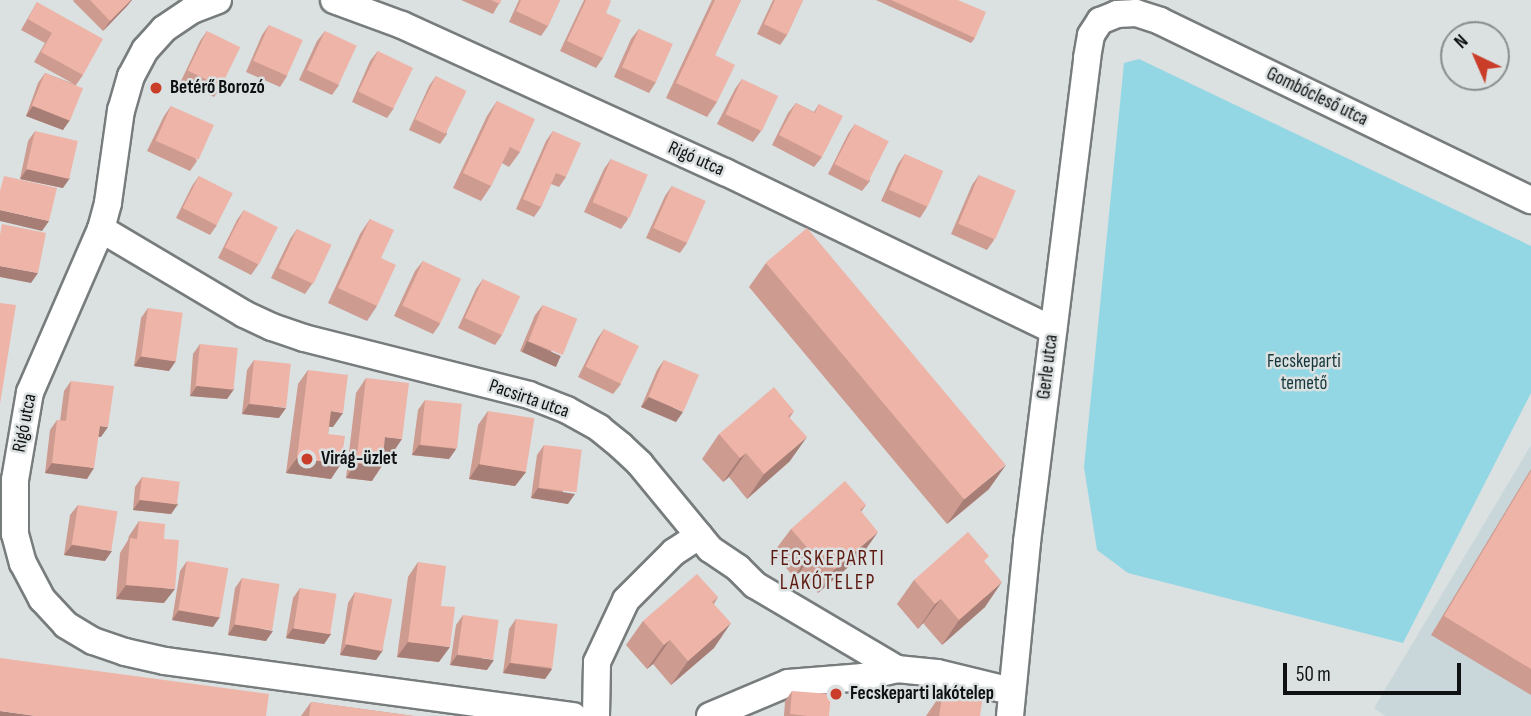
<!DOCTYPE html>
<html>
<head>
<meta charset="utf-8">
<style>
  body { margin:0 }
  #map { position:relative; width:1531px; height:716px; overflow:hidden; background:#dbe0e1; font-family:"Sofia Sans Condensed",sans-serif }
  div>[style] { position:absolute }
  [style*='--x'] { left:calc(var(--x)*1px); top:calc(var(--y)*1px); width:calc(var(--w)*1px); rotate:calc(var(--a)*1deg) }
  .built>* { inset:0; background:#c9d7da }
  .green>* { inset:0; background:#94d7e4 }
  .roads { filter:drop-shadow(2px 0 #777c7d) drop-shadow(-2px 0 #777c7d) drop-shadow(0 2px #777c7d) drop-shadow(0 -2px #777c7d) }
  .minor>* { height:26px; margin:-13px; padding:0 13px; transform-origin:13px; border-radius:13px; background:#fff }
  .wall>* { inset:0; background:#cd9b90 }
  .shaded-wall>* { inset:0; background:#a77e76; transform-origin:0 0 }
  .building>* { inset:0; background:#eeb4a8; transform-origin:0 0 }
  .dots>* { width:19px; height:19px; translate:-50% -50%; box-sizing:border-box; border:4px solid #dbe0e1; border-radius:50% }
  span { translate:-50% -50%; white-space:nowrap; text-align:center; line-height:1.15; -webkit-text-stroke:5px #dbe0e1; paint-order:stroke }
  .poi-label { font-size:19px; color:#0f1112; font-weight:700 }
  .left { translate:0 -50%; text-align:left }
  .street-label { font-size:19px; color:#0f1112 }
  .park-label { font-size:19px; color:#15373c }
  .neighbourhood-label { font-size:21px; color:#5d190f; letter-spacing:2px }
  .north { position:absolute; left:1440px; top:21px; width:70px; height:70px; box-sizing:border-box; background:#dbe0e1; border:2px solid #898d8e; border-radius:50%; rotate:316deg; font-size:19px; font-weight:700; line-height:28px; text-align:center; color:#0f1112 }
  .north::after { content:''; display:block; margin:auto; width:24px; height:32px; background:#c93d29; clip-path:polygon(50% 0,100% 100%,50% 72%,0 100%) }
  .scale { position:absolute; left:1283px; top:663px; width:178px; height:32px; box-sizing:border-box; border:4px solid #0f1112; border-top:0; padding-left:9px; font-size:21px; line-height:24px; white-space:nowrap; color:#0f1112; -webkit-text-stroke:5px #dbe0e1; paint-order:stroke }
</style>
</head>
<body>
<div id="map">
  <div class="built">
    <div style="clip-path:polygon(1531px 445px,1531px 716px,1385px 716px,1374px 708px)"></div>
  </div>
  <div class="green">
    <div style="clip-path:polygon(1139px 59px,1531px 246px,1531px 393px,1403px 643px,1128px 573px,1097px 550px,1084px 467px,1124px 63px)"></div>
  </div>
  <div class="roads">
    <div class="minor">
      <div style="--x:218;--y:0;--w:28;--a:159"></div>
      <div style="--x:192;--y:10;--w:34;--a:146"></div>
      <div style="--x:164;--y:29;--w:28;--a:132"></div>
      <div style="--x:145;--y:50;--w:30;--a:118"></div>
      <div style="--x:131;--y:76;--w:35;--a:106"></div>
      <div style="--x:121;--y:110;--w:94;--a:98"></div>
      <div style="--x:108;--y:203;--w:27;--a:105"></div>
      <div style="--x:101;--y:229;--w:178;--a:113.5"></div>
      <div style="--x:30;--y:392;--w:89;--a:99.7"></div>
      <div style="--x:15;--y:480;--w:54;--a:90"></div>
      <div style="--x:15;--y:534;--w:30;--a:75"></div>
      <div style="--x:23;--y:563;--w:41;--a:62.2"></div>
      <div style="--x:42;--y:599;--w:35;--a:47"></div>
      <div style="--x:66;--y:625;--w:31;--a:31"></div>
      <div style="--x:93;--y:641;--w:34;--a:19"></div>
      <div style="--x:125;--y:652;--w:41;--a:12.7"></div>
      <div style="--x:165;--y:661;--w:412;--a:7.7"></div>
      <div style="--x:334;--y:0;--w:72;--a:20.2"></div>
      <div style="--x:402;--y:25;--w:355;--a:24.5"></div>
      <div style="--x:725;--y:172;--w:364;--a:25.7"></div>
      <div style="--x:101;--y:229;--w:166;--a:30.7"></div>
      <div style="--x:244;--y:314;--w:31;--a:25"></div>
      <div style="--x:272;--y:327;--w:34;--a:19"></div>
      <div style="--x:304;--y:338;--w:232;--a:14.2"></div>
      <div style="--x:529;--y:395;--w:41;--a:21.5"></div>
      <div style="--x:567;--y:410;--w:37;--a:29"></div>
      <div style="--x:599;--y:428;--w:28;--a:39"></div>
      <div style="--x:621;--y:446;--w:26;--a:43"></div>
      <div style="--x:640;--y:464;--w:110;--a:50.5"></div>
      <div style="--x:710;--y:549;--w:34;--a:34"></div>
      <div style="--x:738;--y:568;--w:24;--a:45"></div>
      <div style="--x:755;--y:585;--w:165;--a:30.6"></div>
      <div style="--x:596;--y:716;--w:54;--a:-88.9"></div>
      <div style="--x:597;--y:662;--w:68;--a:-64.9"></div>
      <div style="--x:626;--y:600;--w:68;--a:-45"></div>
      <div style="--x:674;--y:552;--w:30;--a:-33"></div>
      <div style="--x:710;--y:716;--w:85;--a:-22.9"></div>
      <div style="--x:788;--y:683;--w:75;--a:-4.6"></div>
      <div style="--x:863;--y:677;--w:35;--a:-13"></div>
      <div style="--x:897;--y:669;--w:40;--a:5.7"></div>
      <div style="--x:937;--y:673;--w:76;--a:13.7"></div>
      <div style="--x:1010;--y:716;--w:175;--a:-84.4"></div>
      <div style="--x:1027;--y:542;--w:488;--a:-82.9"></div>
      <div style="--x:1087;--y:58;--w:23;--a:-80"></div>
      <div style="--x:1091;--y:35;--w:17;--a:-57"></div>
      <div style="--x:1100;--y:21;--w:18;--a:-22"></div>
      <div style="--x:1117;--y:14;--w:19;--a:-3"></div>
      <div style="--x:1136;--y:13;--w:25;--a:18"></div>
      <div style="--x:1160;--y:21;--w:412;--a:25.8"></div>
    </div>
  </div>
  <div class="wall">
    <div style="clip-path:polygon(74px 0,132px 0,127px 6px,103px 31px,73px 1px)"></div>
    <div style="clip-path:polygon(461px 0,501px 0,493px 14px)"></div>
    <div style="clip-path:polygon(519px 0,560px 0,548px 26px,541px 36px,509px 22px)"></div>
    <div style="clip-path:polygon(584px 0,609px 0,606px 13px,603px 58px,596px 68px,560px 51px)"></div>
    <div style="clip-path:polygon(712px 0,741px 0,715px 55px,717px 102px,707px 117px,666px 98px)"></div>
    <div style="clip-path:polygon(773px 0,803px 0,787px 35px,780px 45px,757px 34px)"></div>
    <div style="clip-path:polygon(876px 0,958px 0,975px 38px,971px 43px)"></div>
    <div style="clip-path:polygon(37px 2px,83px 75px,76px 85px,63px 130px,26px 116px,38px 83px,45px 73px,74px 84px,34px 62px,45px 43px,21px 30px)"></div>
    <div style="clip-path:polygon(269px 25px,287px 76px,280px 87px,246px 72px,262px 35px)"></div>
    <div style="clip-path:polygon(639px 29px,656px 82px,649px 93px,614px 77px,631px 39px)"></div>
    <div style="clip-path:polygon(207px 31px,221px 87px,214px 97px,181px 81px,200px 41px)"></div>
    <div style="clip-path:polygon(325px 31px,339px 85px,332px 95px,299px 80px,317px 41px)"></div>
    <div style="clip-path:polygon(378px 51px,394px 108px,387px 118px,352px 102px,370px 61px)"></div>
    <div style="clip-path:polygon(436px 76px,447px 134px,440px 144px,409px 130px,429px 86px)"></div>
    <div style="clip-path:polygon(742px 79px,761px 131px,753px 142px,717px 124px,735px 89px)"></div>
    <div style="clip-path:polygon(497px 101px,520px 152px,509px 167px,502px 163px,491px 186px,481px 201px,453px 188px,487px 116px)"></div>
    <div style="clip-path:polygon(796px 103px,814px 112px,819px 104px,822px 157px,814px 167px,772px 145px,788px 113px)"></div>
    <div style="clip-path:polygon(171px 106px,197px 161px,190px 171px,147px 151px,164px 116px)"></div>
    <div style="clip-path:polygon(855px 124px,870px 181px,862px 191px,828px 174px,848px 134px)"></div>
    <div style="clip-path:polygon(35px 131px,63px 188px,20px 179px,28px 141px)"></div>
    <div style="clip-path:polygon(553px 131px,566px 177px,559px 187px,551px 184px,541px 207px,534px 217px,516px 209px,546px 141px)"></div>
    <div style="clip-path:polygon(905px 154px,927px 207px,920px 218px,881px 201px,898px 164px)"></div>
    <div style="clip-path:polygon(611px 159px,628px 219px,621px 229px,584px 212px,604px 169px)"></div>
    <div style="clip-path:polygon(979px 175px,994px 240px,987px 250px,951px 234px,972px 185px)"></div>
    <div style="clip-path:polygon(199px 176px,217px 225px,210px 235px,176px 218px,192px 186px)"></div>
    <div style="clip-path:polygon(672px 186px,687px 243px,680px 253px,646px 238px,665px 196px)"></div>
    <div style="clip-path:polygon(244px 210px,258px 265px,251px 275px,218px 258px,237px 220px)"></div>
    <div style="clip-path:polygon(370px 219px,381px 258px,377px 306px,367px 321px,328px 303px,360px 234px)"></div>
    <div style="clip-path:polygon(297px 229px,312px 284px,305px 294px,271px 278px,290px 239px)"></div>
    <div style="clip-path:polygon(423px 261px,440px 324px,433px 334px,394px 316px,415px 271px)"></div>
    <div style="clip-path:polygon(766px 263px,989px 489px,947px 524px,749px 287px)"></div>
    <div style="clip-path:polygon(483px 279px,502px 335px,495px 345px,458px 328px,476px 289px)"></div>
    <div style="clip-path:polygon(543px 305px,554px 366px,520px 351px,535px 315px)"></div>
    <div style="clip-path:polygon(148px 308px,169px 371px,134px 366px,141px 318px)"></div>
    <div style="clip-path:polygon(604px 329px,621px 384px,613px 394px,578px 377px,597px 339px)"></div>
    <div style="clip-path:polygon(200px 344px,234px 389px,227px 399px,190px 396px,193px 354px)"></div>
    <div style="clip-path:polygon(254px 360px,279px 418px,242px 414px,247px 370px)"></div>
    <div style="clip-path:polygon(664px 360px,676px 422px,641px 407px,657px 370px)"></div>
    <div style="clip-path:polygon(308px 370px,333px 427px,329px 427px,328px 434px,331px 479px,286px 473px,298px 384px)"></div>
    <div style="clip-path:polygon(366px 378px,392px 454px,383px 453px,372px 481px,346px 478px,356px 393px)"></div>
    <div style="clip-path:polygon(71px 381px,101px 437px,98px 437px,87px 479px,45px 473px,50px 430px,57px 420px,60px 421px,64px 391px)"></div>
    <div style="clip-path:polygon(425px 400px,456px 449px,449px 459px,412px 455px,418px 410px)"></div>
    <div style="clip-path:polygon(488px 411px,526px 472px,515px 486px,469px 479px,478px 425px)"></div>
    <div style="clip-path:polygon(794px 411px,790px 417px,790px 461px,747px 499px,729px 477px,723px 482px,702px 459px,719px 434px)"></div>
    <div style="clip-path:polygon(544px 445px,568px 504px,531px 498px,537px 455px)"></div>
    <div style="clip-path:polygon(1531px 469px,1531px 695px,1431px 635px)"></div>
    <div style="clip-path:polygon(142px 477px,178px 504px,171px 514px,133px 510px,135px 487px)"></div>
    <div style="clip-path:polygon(78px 505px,105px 561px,64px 555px,70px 515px)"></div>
    <div style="clip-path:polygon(866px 505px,861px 512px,861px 556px,818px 593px,800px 572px,794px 577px,773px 553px,791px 529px)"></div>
    <div style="clip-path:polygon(139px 521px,164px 539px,164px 603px,116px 599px,120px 553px,128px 540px,129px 536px)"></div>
    <div style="clip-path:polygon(187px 561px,213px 627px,172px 620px,180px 571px)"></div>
    <div style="clip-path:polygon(418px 562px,441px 606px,439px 662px,397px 657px,408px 577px)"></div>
    <div style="clip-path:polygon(985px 563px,985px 607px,942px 645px,923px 623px,918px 629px,897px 604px,914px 580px)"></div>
    <div style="clip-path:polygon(242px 578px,266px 641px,228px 635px,235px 588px)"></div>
    <div style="clip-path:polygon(300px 588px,331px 634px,324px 644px,286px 638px,293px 598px)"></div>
    <div style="clip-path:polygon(355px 592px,383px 650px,376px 660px,340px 655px,348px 603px)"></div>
    <div style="clip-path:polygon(718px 597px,714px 604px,714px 648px,671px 685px,653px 664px,647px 669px,626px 645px,643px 621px)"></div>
    <div style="clip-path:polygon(463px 615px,487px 670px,450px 665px,456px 625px)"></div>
    <div style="clip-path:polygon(516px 619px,552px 669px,545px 679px,503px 673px,509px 629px)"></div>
    <div style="clip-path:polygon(792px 691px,829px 716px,784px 716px,785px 701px)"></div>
    <div style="clip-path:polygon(943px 691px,980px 716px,926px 716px)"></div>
    <div style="clip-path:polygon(311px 702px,414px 716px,301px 716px)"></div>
  </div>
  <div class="shaded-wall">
    <div style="clip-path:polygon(131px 0,132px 0,127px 6px,103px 31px,110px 21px)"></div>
    <div style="clip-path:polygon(33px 106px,70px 120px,63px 130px,26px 116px)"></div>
    <div style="clip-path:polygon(27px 169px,70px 178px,63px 188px,20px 179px)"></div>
    <div style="clip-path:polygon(0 210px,49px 221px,42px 231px,0 221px)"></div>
    <div style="clip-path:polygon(0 266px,38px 273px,31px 283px,0 277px)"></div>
    <div style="left:527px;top:341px;width:37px;height:12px;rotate:24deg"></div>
    <div style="clip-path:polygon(141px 356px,176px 361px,169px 371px,134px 366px)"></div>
    <div style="clip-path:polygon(197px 386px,234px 389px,227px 399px,190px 396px)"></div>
    <div style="clip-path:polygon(649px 397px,683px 412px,676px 422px,641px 407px)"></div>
    <div style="clip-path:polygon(249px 404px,286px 408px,279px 418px,242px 414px)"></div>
    <div style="clip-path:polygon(331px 411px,343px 413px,333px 427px,321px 426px)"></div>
    <div style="clip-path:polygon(100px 426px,108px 427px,101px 437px,93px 436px)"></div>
    <div style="clip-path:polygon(385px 437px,402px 439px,392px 454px,375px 452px)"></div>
    <div style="clip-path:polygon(807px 437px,790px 461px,747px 499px,764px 474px)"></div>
    <div style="clip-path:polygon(419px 445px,456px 449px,449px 459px,412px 455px)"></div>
    <div style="clip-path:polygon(746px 453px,729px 477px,723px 482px,740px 458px)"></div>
    <div style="clip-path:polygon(297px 458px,341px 464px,331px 479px,286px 473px)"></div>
    <div style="clip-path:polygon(52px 463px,94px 468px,87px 479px,45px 473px)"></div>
    <div style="clip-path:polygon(356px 463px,382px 466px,372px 481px,346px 478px)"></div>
    <div style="clip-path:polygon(479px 464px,526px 472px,515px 486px,469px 479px)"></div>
    <div style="clip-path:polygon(1006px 465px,989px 489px,947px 524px,964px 499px)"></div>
    <div style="clip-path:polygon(538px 488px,575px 494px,568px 504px,531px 498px)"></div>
    <div style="clip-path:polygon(140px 500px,178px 504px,171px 514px,133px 510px)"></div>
    <div style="clip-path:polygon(878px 532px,861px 556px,818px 593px,835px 569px)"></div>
    <div style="clip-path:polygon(72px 545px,112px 551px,105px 561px,64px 555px)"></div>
    <div style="clip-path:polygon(817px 548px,800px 572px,794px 577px,811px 552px)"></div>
    <div style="clip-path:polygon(1002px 582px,985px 607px,942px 645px,959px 620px)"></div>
    <div style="clip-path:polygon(126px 585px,175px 589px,164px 603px,116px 599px)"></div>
    <div style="clip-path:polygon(941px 599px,923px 623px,918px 629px,935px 604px)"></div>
    <div style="clip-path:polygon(179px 610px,220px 617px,213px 627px,172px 620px)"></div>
    <div style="clip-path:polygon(731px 623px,714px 648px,671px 685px,688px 661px)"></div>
    <div style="clip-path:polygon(235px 624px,273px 631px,266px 641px,228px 635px)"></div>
    <div style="clip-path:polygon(293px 628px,331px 634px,324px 644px,286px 638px)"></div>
    <div style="clip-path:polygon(670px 640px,653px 664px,647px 669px,664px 645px)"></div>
    <div style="clip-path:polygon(408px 642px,450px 647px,439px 662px,397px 657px)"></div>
    <div style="clip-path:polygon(347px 644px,383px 650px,376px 660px,340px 655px)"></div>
    <div style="clip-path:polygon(457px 655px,494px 660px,487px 670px,450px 665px)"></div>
    <div style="clip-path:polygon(510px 663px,552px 669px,545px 679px,503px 673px)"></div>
    <div style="clip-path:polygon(0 711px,36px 716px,0 716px)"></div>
  </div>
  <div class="building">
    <div style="clip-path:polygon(90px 0,131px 0,110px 21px)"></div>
    <div style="clip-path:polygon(491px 0,501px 0,500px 4px)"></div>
    <div style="clip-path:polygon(521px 0,560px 0,548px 26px,516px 11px)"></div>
    <div style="clip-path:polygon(586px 0,609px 0,611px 1px,606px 13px,621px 20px,603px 58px,567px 41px)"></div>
    <div style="clip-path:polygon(715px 0,741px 0,715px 55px,735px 65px,717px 102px,676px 83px)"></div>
    <div style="clip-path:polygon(775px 0,803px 0,787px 35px,764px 24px)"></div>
    <div style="clip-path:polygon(891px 0,958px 0,986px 12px,975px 38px)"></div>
    <div style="clip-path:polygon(37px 2px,103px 39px,83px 75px,41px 52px,52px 33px,28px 19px)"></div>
    <div style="left:269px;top:25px;width:37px;height:39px;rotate:24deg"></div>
    <div style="left:639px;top:29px;width:37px;height:42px;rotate:24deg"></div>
    <div style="left:207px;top:31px;width:37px;height:44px;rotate:26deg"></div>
    <div style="left:325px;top:31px;width:35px;height:43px;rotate:25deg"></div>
    <div style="left:378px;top:51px;width:39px;height:45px;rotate:26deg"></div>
    <div style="left:45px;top:73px;width:41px;height:35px;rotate:22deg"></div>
    <div style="left:436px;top:76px;width:34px;height:48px;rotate:26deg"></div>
    <div style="left:742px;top:79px;width:40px;height:39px;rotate:25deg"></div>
    <div style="clip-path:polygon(497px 101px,535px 119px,520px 152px,510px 147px,491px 186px,463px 173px)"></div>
    <div style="clip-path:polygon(796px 103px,815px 113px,819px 104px,843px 116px,822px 157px,779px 135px)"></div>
    <div style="left:171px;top:106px;width:47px;height:38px;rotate:24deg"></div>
    <div style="left:855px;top:124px;width:38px;height:45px;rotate:27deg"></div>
    <div style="left:35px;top:131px;width:44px;height:39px;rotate:13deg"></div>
    <div style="clip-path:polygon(553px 131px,581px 143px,566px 177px,556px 173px,541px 207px,523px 199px)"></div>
    <div style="left:905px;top:154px;width:42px;height:39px;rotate:24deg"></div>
    <div style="left:611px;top:159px;width:40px;height:47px;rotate:23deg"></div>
    <div style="left:979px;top:175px;width:40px;height:53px;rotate:23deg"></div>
    <div style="clip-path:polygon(4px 176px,57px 188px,49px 221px,0 210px,0 191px)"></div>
    <div style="left:199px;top:176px;width:38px;height:36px;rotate:27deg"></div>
    <div style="left:672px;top:186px;width:37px;height:46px;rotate:24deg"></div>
    <div style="left:244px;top:210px;width:38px;height:42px;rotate:27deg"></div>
    <div style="clip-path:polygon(370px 219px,394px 230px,381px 258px,396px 265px,377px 306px,338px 288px)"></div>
    <div style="clip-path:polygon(2px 224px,46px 233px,38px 273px,0 266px,0 235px)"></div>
    <div style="left:807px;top:228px;width:309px;height:54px;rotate:50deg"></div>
    <div style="left:297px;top:229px;width:38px;height:43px;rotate:25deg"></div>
    <div style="left:423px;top:261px;width:42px;height:49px;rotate:25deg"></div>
    <div style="left:483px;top:279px;width:41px;height:43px;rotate:25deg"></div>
    <div style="clip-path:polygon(0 303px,16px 305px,0 404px)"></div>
    <div style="left:543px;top:305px;width:37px;height:39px;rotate:22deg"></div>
    <div style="left:148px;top:308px;width:35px;height:49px;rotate:8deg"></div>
    <div style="left:604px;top:329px;width:39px;height:42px;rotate:26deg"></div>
    <div style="left:200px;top:344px;width:38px;height:42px;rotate:6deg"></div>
    <div style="left:254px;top:360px;width:37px;height:44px;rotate:6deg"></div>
    <div style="left:664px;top:360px;width:38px;height:40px;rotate:23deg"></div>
    <div style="clip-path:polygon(308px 370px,348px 375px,343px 413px,331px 411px,328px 434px,345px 436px,341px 464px,297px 458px)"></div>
    <div style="clip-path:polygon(366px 378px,409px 383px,402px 439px,385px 437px,382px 466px,356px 463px)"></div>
    <div style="clip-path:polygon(71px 381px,114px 386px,108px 427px,100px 426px,94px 468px,52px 463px,57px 420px,66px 421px)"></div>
    <div style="clip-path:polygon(774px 387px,794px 411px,788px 416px,807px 437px,764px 474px,746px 453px,740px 458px,719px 434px)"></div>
    <div style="left:425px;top:400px;width:37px;height:45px;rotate:6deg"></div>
    <div style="left:488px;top:411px;width:47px;height:54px;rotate:9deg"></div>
    <div style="left:544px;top:445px;width:38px;height:43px;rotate:7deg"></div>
    <div style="clip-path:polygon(1531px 471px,1531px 669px,1444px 616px)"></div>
    <div style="left:142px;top:477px;width:38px;height:23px;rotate:7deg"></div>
    <div style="clip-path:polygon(845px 481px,866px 505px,860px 510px,878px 532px,835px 569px,817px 548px,811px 552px,791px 529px)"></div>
    <div style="left:78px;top:505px;width:40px;height:40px;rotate:9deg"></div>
    <div style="clip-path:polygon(139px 521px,165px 524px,164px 539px,179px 540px,175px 589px,126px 585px,130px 538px,137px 539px)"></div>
    <div style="clip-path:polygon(968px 532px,989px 556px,984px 561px,1002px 582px,959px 620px,941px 599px,935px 604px,914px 580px)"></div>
    <div style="left:187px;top:561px;width:42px;height:50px;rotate:10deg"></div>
    <div style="clip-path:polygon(418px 562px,446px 566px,441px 606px,455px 607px,450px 647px,408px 642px)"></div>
    <div style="clip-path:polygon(697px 574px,718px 597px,712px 602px,731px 623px,688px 661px,670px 640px,664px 645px,643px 621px)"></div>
    <div style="left:242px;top:578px;width:38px;height:47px;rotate:9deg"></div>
    <div style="left:300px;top:588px;width:37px;height:41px;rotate:9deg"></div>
    <div style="left:355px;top:592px;width:38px;height:53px;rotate:11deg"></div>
    <div style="left:463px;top:615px;width:36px;height:40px;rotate:8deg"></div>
    <div style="left:516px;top:619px;width:42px;height:44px;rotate:7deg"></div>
    <div style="clip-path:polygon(0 658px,269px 694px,266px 716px,36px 716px,0 711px)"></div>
    <div style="clip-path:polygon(792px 691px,831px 694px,829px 716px,808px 716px,790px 714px)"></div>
    <div style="clip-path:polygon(943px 691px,983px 696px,980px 716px,939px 716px)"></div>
    <div style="clip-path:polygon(311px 702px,414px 716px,309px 716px)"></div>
  </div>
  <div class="dots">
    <div style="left:156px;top:88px;background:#c93d29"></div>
    <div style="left:307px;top:459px;background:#c93d29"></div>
    <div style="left:836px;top:694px;background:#c93d29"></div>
  </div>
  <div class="poi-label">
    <span class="left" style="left:170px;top:88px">Betérő Borozó</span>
    <span class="left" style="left:321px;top:459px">Virág-üzlet</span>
    <span class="left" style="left:850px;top:694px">Fecskeparti lakótelep</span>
  </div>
  <div class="street-label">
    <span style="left:1317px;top:97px;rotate:26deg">Gombócleső utca</span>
    <span style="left:696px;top:159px;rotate:24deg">Rigó utca</span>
    <span style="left:1048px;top:367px;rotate:-83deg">Gerle utca</span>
    <span style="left:529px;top:399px;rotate:19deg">Pacsirta utca</span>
    <span style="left:25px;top:423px;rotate:-79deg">Rigó utca</span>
  </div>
  <div class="park-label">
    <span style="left:1304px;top:373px">Fecskeparti<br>temető</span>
  </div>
  <div class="neighbourhood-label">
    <span style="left:828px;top:571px">FECSKEPARTI<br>LAKÓTELEP</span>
  </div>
  <div class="north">N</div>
  <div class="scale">50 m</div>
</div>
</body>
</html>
